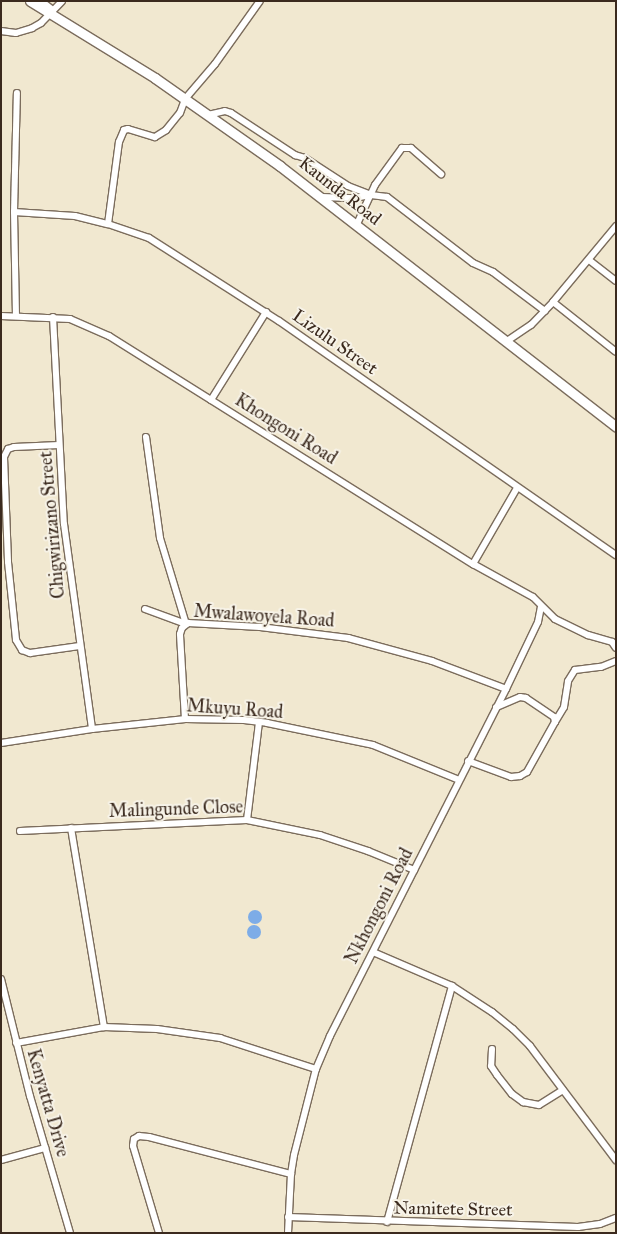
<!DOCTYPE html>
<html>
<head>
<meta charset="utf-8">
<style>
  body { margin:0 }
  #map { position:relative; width:617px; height:1234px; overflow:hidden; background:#f1e8d0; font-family:"IM FELL Great Primer",serif }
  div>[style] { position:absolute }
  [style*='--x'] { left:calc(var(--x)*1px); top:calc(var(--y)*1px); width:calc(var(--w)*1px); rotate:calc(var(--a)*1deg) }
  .water>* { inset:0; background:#7dace7 }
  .round { border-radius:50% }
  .roads { filter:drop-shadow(1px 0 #7b6c5c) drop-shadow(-1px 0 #7b6c5c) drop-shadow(0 1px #7b6c5c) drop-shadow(0 -1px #7b6c5c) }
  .minor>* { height:6px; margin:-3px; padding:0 3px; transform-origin:3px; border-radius:3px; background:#fff }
  .secondary>* { height:9px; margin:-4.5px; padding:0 4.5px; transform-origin:4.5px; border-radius:4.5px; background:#fff }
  span { translate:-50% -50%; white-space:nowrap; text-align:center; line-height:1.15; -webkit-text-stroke:4px #f7f3e8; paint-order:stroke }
  .street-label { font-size:18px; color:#3b2a1e }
  .frame { position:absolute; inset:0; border:2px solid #3b2a1e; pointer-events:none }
</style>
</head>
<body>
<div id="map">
  <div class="water">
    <div class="round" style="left:248px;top:910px;width:14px;height:14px"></div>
    <div class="round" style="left:247px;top:925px;width:14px;height:14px"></div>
  </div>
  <div class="roads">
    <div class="minor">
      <div style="--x:41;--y:1;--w:15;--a:37"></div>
      <div style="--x:1;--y:31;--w:15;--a:8"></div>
      <div style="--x:16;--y:33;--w:17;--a:-17"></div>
      <div style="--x:32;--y:28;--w:10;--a:-29"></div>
      <div style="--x:41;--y:23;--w:30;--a:-46"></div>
      <div style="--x:208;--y:115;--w:17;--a:-13"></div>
      <div style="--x:225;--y:111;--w:6;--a:18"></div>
      <div style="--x:231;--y:113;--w:77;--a:33.3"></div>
      <div style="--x:295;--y:155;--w:10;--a:17"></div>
      <div style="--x:305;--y:158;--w:51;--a:33.1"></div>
      <div style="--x:348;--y:186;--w:25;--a:21"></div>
      <div style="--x:371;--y:195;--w:16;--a:7"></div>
      <div style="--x:387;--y:197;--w:108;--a:37.5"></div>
      <div style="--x:473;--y:263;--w:22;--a:24"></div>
      <div style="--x:493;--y:272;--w:65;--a:36.9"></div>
      <div style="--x:322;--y:197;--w:33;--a:2"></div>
      <div style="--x:355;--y:198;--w:15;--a:-11"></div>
      <div style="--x:14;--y:212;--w:61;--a:3.8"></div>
      <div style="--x:75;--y:216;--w:34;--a:14"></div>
      <div style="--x:108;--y:224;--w:43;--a:18.9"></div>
      <div style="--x:149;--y:238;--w:154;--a:32.6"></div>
      <div style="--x:279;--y:321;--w:410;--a:34.8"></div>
      <div style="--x:108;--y:224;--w:83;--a:-82.4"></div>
      <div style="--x:119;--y:142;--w:13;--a:-67"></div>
      <div style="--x:124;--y:130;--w:4;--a:-14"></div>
      <div style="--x:128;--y:129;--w:28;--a:17"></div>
      <div style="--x:155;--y:137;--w:13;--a:-32"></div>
      <div style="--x:166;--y:130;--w:22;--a:-51"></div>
      <div style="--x:180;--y:113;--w:15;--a:-70"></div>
      <div style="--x:185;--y:99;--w:46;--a:-49.4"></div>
      <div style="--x:215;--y:64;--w:77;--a:-54.5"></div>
      <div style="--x:357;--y:224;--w:43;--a:-65.2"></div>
      <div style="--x:375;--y:185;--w:46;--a:-53.9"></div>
      <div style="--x:402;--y:148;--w:9;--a:0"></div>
      <div style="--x:411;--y:148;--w:40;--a:41"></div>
      <div style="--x:589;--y:260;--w:34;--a:38"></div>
      <div style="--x:553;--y:302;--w:80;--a:38.4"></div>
      <div style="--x:1;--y:316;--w:69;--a:2.5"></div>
      <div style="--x:70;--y:319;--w:43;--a:23.6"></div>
      <div style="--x:109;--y:336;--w:430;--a:32.1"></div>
      <div style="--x:473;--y:564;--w:68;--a:28.8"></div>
      <div style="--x:533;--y:597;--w:31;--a:45"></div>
      <div style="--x:555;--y:619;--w:37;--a:26"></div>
      <div style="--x:588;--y:635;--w:25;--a:16"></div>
      <div style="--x:612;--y:642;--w:7;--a:56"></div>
      <div style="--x:16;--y:316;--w:104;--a:-91.1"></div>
      <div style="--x:14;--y:212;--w:119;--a:-88.6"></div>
      <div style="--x:53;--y:317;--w:207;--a:87"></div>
      <div style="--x:64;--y:524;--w:207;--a:82.2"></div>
      <div style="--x:507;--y:341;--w:29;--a:-34"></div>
      <div style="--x:531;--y:325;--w:32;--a:-46"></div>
      <div style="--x:553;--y:302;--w:99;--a:-50.3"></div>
      <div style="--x:211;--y:400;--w:104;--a:-58"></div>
      <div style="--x:146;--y:437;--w:102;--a:82.1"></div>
      <div style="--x:160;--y:538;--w:90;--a:73.2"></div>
      <div style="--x:59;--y:445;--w:45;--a:177.5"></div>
      <div style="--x:14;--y:447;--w:6;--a:162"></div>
      <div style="--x:8;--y:449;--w:9;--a:117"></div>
      <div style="--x:4;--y:457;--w:105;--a:87.8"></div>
      <div style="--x:8;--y:562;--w:78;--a:84.1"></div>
      <div style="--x:16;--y:640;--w:12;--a:59"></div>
      <div style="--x:22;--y:650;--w:9;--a:21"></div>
      <div style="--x:30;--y:653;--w:50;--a:-8"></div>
      <div style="--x:473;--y:564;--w:88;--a:-59.9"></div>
      <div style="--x:145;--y:609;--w:44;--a:20.1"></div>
      <div style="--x:185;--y:719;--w:85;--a:-93.4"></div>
      <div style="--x:180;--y:634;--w:6;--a:-72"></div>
      <div style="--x:182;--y:628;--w:8;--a:-40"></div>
      <div style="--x:188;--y:623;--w:72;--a:3.2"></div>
      <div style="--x:260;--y:627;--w:89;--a:7.1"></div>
      <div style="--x:348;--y:638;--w:87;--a:15.3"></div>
      <div style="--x:432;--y:661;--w:79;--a:20.7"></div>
      <div style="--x:555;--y:722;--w:17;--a:-59"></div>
      <div style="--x:564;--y:707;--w:26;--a:-81"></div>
      <div style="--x:568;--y:681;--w:13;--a:-58"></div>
      <div style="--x:575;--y:670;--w:26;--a:-7"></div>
      <div style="--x:601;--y:667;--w:16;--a:-22"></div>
      <div style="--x:1;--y:743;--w:92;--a:-8.7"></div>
      <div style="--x:92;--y:729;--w:94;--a:-6.1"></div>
      <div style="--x:185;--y:719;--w:59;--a:1"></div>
      <div style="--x:244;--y:720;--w:23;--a:7"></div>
      <div style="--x:267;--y:723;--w:108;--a:11.7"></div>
      <div style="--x:373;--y:745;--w:93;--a:22.1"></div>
      <div style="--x:468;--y:761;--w:46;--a:20.4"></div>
      <div style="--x:511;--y:777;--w:9;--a:-6"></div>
      <div style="--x:520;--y:776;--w:8;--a:-30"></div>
      <div style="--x:527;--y:772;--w:57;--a:-60.8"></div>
      <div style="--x:555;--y:722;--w:5;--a:-101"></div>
      <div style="--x:554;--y:717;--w:34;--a:-146"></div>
      <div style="--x:526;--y:698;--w:6;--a:-171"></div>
      <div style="--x:520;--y:697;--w:26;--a:157"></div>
      <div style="--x:247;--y:820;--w:99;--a:-83"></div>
      <div style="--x:71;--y:828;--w:202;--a:80.6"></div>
      <div style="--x:20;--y:831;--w:227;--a:-2.8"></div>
      <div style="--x:247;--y:820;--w:75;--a:11.6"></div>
      <div style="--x:320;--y:835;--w:51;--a:18.4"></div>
      <div style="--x:368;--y:851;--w:50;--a:22.4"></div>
      <div style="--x:373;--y:952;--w:86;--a:23.3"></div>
      <div style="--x:452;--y:986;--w:48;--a:33"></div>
      <div style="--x:492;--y:1012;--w:27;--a:39"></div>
      <div style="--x:513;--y:1029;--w:24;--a:45"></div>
      <div style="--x:530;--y:1046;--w:143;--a:53"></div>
      <div style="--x:1;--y:979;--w:121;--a:76.1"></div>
      <div style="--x:30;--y:1096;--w:143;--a:73.7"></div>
      <div style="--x:16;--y:1043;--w:89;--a:-10.3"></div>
      <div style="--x:104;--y:1027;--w:53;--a:2.2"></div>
      <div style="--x:157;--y:1029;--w:64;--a:8.1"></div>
      <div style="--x:220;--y:1038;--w:101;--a:17.9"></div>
      <div style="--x:492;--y:1049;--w:17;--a:93"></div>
      <div style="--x:491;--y:1066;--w:11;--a:56"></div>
      <div style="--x:497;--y:1075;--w:24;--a:52"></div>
      <div style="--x:512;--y:1094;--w:14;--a:36"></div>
      <div style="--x:523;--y:1102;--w:16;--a:11"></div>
      <div style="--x:539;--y:1105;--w:28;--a:-32"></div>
      <div style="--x:1;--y:1160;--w:46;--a:-15.3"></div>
      <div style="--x:288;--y:1217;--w:290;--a:2"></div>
      <div style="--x:578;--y:1227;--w:22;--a:-8"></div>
      <div style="--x:600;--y:1224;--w:17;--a:-21"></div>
      <div style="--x:387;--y:1222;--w:245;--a:-74.6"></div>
      <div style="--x:159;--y:1233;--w:91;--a:-106.6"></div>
      <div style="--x:133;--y:1146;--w:7;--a:-82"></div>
      <div style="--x:134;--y:1139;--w:6;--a:-31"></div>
      <div style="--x:139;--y:1136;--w:10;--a:6"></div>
      <div style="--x:149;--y:1137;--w:147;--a:14.6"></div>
      <div style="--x:288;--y:1233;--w:59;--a:-87.1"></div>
      <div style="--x:291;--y:1174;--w:19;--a:-81"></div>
      <div style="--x:294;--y:1155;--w:89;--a:-75.7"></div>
      <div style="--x:316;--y:1069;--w:36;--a:-67"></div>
      <div style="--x:330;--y:1036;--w:389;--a:-63.1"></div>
      <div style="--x:506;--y:689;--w:74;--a:-64.5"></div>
      <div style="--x:538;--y:622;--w:15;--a:-79"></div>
    </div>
    <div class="secondary">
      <div style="--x:30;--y:1;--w:147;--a:31.6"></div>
      <div style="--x:155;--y:78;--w:153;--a:35.1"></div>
      <div style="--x:280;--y:166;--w:425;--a:37.8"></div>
    </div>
  </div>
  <div class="street-label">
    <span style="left:340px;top:191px;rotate:38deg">Kaunda Road</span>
    <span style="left:335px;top:342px;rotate:35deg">Lizulu Street</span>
    <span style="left:286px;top:429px;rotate:32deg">Khongoni Road</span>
    <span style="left:52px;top:525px;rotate:-95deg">Chigwirizano Street</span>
    <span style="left:264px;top:616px;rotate:4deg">Mwalawoyela Road</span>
    <span style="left:235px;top:709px;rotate:4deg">Mkuyu Road</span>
    <span style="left:176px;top:809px;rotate:-2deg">Malingunde Close</span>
    <span style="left:379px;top:906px;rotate:-63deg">Nkhongoni Road</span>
    <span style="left:48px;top:1103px;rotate:74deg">Kenyatta Drive</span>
    <span style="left:453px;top:1209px;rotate:1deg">Namitete Street</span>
  </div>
  <div class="frame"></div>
</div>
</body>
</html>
